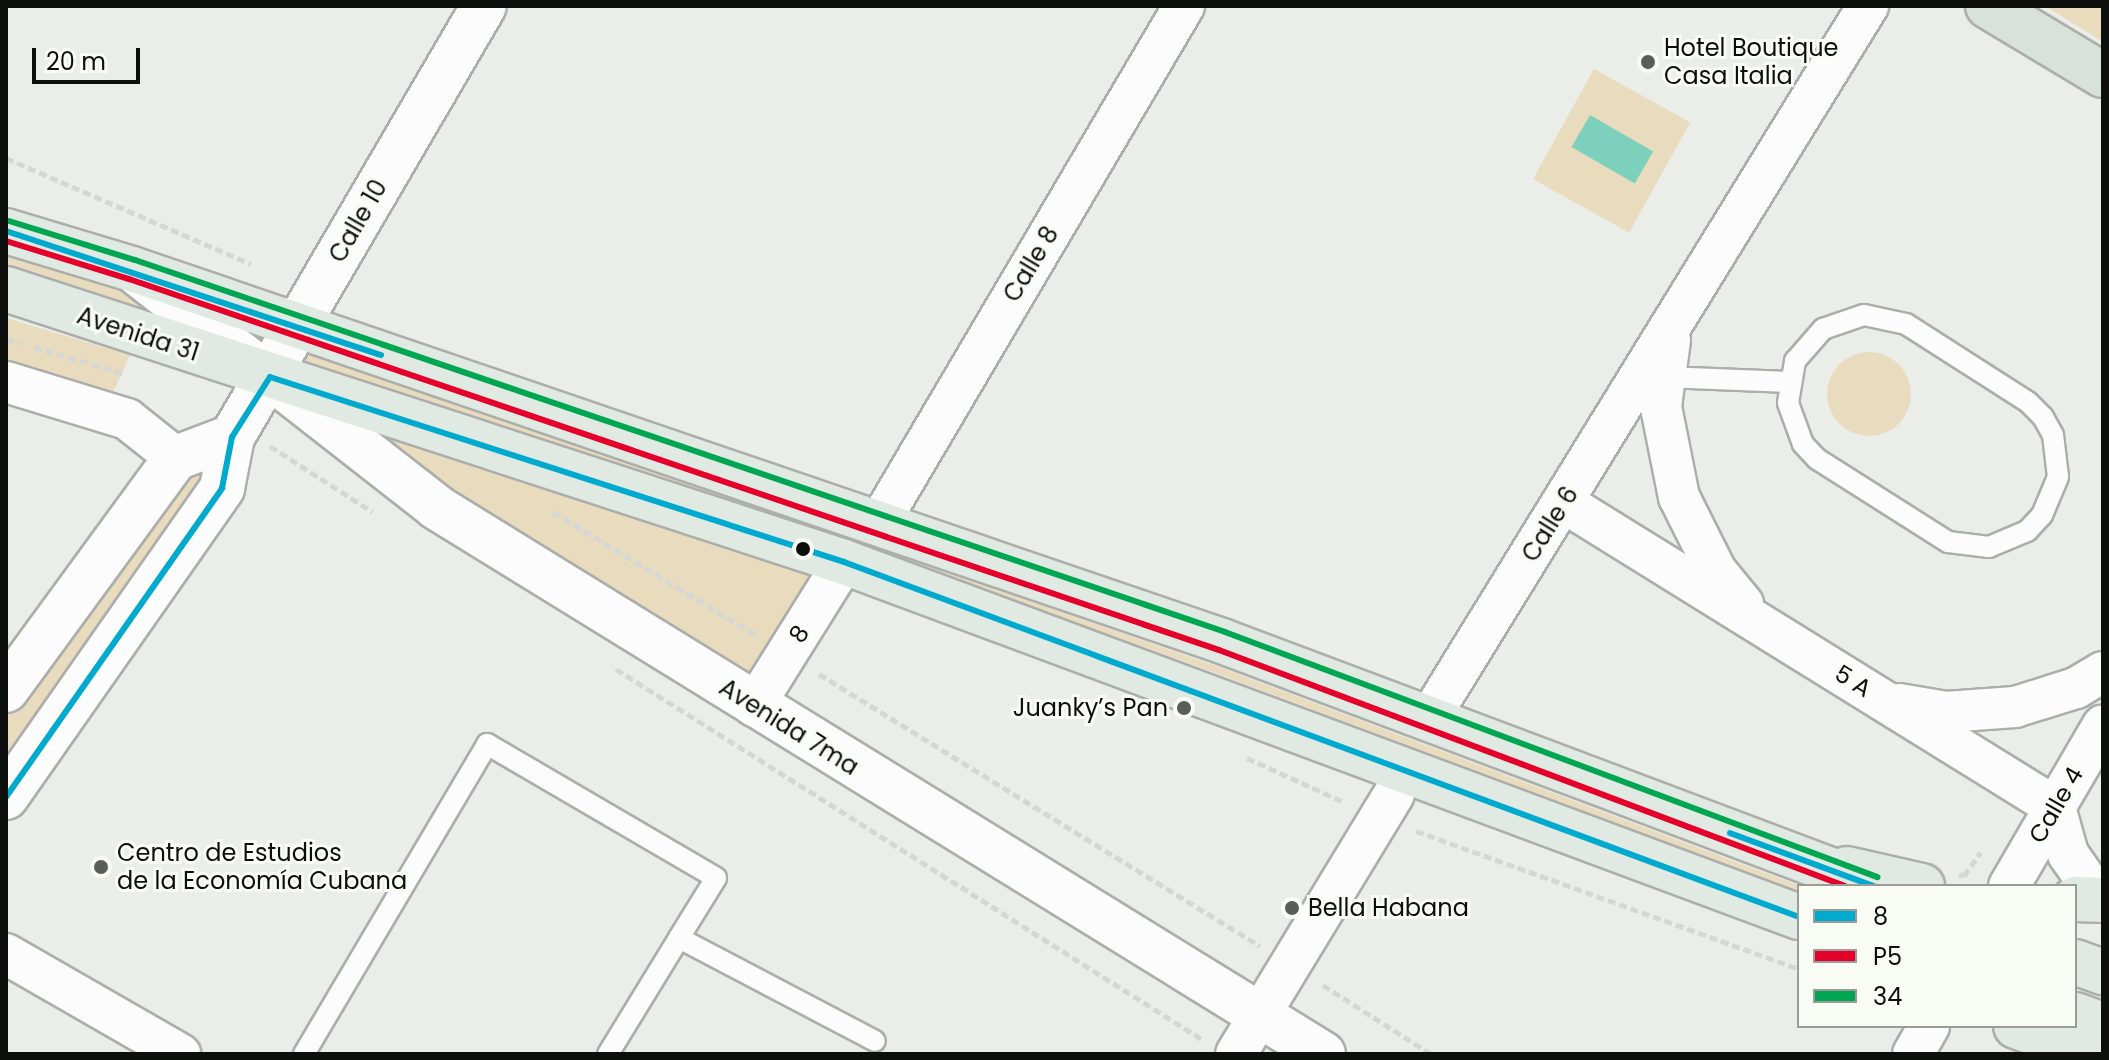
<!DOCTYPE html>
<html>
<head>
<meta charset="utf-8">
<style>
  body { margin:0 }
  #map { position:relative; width:2109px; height:1060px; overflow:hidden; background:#eaede8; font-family:Poppins,sans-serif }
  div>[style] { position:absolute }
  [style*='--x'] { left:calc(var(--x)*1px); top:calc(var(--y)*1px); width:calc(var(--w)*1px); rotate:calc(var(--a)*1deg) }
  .green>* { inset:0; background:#e9dcbe; transform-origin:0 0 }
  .round { border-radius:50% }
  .water>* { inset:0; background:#7cd0bc; transform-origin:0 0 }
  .path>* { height:5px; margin-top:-2.5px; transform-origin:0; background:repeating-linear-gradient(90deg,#d6d7d5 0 8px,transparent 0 12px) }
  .roads { filter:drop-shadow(2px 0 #abaeaa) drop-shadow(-2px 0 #abaeaa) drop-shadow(0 2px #abaeaa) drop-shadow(0 -2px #abaeaa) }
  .service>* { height:20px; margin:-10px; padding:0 10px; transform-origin:10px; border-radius:10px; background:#fcfcfc }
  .minor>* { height:40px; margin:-20px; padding:0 20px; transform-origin:20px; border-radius:20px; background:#fcfcfc }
  .tertiary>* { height:44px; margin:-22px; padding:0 22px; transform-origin:22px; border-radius:22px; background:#fcfcfc }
  .secondary>* { height:44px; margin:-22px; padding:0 22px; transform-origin:22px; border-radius:22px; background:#fcfcfc }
  .primary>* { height:44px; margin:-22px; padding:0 22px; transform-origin:22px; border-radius:22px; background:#e1e9e3 }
  .trunk>* { height:44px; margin:-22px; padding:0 22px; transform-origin:22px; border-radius:22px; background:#d8e2db }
  .bus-1>* { height:6px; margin:-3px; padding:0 3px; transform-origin:3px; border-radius:3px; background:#00a9ce }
  .bus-2>* { height:6px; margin:-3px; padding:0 3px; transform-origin:3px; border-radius:3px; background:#e4002b }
  .bus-3>* { height:6px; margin:-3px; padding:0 3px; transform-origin:3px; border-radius:3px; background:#00a651 }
  .dots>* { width:22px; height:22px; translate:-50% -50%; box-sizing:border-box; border:4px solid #f8fcf4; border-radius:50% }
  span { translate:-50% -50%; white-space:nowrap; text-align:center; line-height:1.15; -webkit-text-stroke:6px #f8fcf4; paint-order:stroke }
  .poi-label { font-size:24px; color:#0d0f0c }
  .left { translate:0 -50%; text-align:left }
  .right { translate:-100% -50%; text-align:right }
  .street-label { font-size:24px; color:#0d0f0c }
  .frame { position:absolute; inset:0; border:8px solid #0d0f0c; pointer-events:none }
  .legend { position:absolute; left:1797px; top:884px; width:280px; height:144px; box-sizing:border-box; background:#f8fcf4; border:2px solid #9a9d97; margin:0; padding:10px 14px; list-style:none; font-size:24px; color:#0d0f0c }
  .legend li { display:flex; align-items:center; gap:16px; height:40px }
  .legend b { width:40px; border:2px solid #9a9d97 }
  .scale { position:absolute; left:32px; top:48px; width:108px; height:36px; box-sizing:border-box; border:4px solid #0d0f0c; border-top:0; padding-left:10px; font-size:24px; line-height:28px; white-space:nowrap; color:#0d0f0c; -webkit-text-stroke:6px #f8fcf4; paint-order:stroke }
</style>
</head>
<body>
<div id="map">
  <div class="green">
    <div style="clip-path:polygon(2045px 6px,2103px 6px,2103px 42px)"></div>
    <div style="left:1594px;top:69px;width:110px;height:126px;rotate:29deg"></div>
    <div style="clip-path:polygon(6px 254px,123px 290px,152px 312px,6px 265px)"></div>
    <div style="clip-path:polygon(6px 318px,130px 355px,111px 397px,6px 363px)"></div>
    <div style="clip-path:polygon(308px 352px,1211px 664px,1800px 886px,1799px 892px,1202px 668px,854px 545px,301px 365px)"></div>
    <div class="round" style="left:1827px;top:352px;width:84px;height:84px"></div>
    <div style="clip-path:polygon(271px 377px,844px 562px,754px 706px)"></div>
    <div style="clip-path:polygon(201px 473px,205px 485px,6px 771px,6px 718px,184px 475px)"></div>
  </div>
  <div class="water">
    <div style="left:1590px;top:115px;width:73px;height:37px;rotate:30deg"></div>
  </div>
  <div class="path">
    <div style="--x:6;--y:158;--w:267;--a:23.4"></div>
    <div style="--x:6;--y:339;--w:15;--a:16"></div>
    <div style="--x:34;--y:347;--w:92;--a:16.5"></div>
    <div style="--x:270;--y:446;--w:122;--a:32.7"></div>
    <div style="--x:553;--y:512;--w:237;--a:31.2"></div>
    <div style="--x:616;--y:669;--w:694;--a:32.29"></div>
    <div style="--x:819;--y:674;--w:518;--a:31.67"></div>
    <div style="--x:1247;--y:758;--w:107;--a:24.4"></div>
    <div style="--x:1416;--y:831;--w:407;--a:19.8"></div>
    <div style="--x:1959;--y:874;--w:5;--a:22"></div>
    <div style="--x:1964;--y:876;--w:29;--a:-55"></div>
    <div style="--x:1323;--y:985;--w:128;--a:32.6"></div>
  </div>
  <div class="roads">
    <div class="service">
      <div style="--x:1864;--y:315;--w:43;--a:12.1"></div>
      <div style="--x:1906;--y:324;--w:145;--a:32.6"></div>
      <div style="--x:2028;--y:402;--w:21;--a:45"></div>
      <div style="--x:2043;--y:417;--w:21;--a:61"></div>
      <div style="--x:2053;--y:435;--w:42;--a:83.2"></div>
      <div style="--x:2058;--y:477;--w:41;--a:112.8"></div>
      <div style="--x:2042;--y:515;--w:22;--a:133"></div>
      <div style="--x:2027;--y:531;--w:41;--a:157.2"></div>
      <div style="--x:1989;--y:547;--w:41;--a:-173"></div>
      <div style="--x:1948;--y:542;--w:155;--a:-147.6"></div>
      <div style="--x:1817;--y:459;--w:21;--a:-133"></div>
      <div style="--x:1803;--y:444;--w:44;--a:-110.1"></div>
      <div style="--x:1788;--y:403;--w:43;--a:-80.5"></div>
      <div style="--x:1795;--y:361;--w:43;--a:-48.8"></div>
      <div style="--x:1823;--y:329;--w:43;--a:-18.9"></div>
      <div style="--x:1665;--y:377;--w:124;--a:2.3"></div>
      <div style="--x:304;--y:1054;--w:360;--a:-59.4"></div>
      <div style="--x:487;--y:744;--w:265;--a:30.3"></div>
      <div style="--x:716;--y:878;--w:70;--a:121.7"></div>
      <div style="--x:679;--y:938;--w:221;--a:27.7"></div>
      <div style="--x:608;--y:1054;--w:136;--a:-58.5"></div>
    </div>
    <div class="minor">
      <div style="--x:1670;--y:340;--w:68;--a:97.7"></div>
      <div style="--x:1661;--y:407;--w:92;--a:78.7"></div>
      <div style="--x:1679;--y:497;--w:83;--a:63.4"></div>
      <div style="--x:1716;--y:571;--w:43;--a:50.7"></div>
      <div style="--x:6;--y:382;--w:127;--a:17"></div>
      <div style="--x:127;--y:419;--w:63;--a:38.5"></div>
      <div style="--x:1563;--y:502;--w:579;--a:31.8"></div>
      <div style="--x:2055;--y:807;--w:49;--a:74.5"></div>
      <div style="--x:2068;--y:854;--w:40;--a:55.1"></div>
      <div style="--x:2091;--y:887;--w:14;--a:30"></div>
      <div style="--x:879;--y:523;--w:600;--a:-59.46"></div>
      <div style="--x:1899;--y:704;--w:48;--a:9.7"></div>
      <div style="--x:1946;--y:712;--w:69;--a:-4.1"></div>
      <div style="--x:2015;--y:707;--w:64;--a:-17.3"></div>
      <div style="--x:2076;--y:688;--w:31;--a:-31"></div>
      <div style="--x:754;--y:706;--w:170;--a:-58"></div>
      <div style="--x:1428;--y:720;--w:839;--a:-58.36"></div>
      <div style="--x:2009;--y:886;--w:186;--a:-59.7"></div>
      <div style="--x:6;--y:954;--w:201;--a:29.9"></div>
      <div style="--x:1236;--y:1054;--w:304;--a:-58.7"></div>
      <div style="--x:1913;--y:1054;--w:32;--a:-60"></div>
    </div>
    <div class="tertiary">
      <div style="--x:137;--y:273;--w:380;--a:38"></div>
      <div style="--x:436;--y:507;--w:1042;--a:31.66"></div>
    </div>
    <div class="secondary">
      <div style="--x:6;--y:690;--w:288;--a:-53.8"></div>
      <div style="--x:176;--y:458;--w:60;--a:-20.6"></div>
      <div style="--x:6;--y:797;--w:377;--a:-55"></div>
      <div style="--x:222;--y:488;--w:52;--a:-78.9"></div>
      <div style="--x:232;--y:437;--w:499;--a:-59.7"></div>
    </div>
    <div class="primary">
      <div style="--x:6;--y:231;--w:132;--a:16.8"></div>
      <div style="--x:132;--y:269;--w:1152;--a:18.84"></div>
      <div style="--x:1222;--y:641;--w:696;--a:20.62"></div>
      <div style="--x:6;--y:289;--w:881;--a:18.04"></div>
      <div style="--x:844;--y:562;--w:1019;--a:20.39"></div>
      <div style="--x:1847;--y:869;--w:77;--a:12.8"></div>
      <div style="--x:2075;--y:899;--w:28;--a:2"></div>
      <div style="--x:2075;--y:962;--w:30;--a:20"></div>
      <div style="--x:2075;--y:1015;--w:30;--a:20"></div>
      <div style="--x:2016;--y:1026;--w:81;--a:20.2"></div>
    </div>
    <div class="trunk">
      <div style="--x:1988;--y:6;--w:134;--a:31"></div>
    </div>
  </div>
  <div class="bus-1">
    <div style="--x:6;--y:231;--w:395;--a:18.3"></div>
    <div style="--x:6;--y:797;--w:377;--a:-55"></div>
    <div style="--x:222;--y:488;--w:52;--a:-78.9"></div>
    <div style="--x:232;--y:437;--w:71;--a:-57.7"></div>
    <div style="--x:270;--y:377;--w:603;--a:17.86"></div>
    <div style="--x:844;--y:562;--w:1019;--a:20.39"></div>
    <div style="--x:1730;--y:833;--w:153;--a:20.3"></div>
  </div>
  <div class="bus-2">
    <div style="--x:6;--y:241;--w:129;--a:17.2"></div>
    <div style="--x:129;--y:279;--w:1151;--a:18.8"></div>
    <div style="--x:1219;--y:650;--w:669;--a:20.66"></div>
  </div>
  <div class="bus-3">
    <div style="--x:9;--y:221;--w:132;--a:17.2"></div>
    <div style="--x:135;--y:260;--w:1152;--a:18.84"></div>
    <div style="--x:1225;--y:632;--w:697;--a:20.59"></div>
  </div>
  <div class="dots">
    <div style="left:1648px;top:62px;background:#5a5d59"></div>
    <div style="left:803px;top:549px;background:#0d0f0c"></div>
    <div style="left:1184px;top:708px;background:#5a5d59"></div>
    <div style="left:101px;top:867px;background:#5a5d59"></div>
    <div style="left:1292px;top:908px;background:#5a5d59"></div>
  </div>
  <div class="poi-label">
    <span class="left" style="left:1664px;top:62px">Hotel Boutique<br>Casa Italia</span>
    <span class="right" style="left:1168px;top:708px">Juanky’s Pan</span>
    <span class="left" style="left:117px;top:867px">Centro de Estudios<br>de la Economía Cubana</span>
    <span class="left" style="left:1308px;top:908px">Bella Habana</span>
  </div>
  <div class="street-label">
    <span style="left:358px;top:221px;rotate:-60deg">Calle 10</span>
    <span style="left:1031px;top:264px;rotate:-59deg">Calle 8</span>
    <span style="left:138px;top:334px;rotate:18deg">Avenida 31</span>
    <span style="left:1550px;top:524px;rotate:-58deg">Calle 6</span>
    <span style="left:799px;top:634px;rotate:-57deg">8</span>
    <span style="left:1853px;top:681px;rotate:32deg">5 A</span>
    <span style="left:789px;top:727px;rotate:32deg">Avenida 7ma</span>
    <span style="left:2056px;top:805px;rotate:-60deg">Calle 4</span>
  </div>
  <div class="frame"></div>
  <ul class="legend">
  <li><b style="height:10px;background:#00a9ce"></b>8</li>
  <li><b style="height:10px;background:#e4002b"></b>P5</li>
  <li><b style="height:10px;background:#00a651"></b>34</li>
  </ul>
  <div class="scale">20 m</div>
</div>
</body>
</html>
